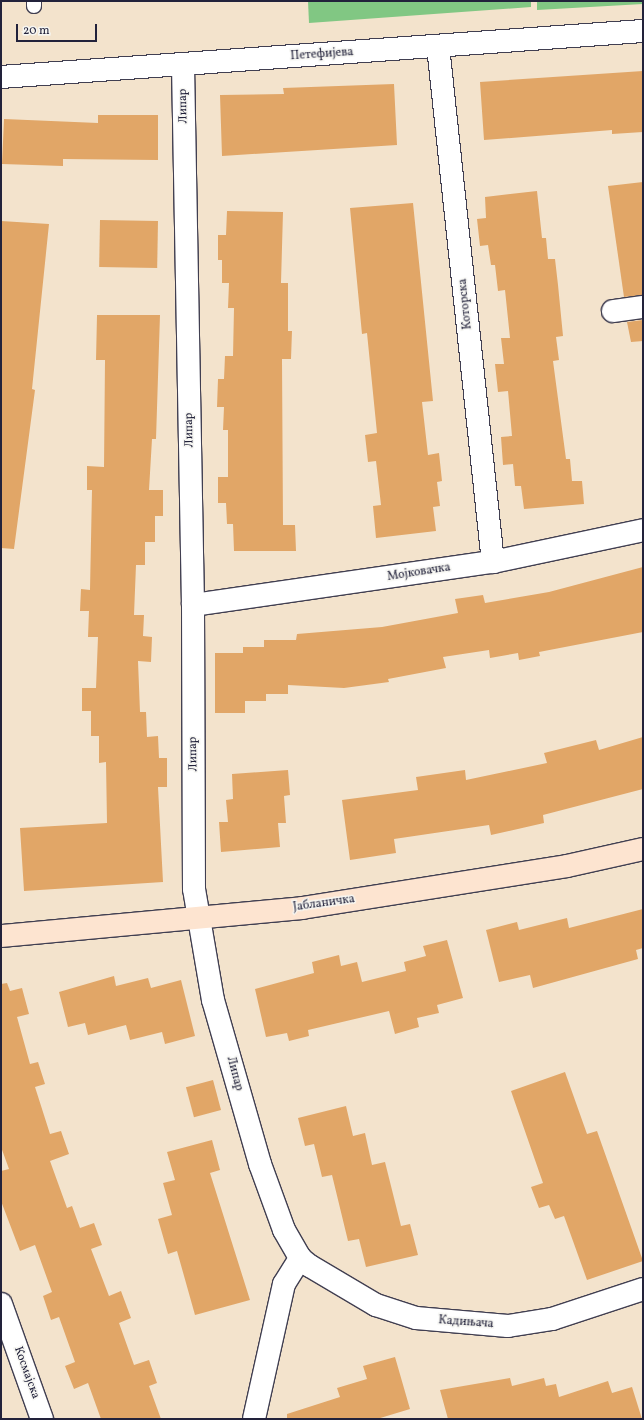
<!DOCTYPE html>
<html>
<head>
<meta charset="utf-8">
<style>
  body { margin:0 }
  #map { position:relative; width:644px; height:1420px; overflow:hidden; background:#f3e3cc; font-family:Vollkorn,serif }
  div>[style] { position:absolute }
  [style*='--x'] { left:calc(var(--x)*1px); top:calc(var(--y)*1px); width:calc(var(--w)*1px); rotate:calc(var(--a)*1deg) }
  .green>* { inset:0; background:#81c783 }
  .building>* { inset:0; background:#e1a667; transform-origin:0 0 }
  .roads { filter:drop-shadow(1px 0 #413f51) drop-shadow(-1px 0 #413f51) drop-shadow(0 1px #413f51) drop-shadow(0 -1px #413f51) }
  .lane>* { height:14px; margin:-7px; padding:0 7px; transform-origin:7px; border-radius:7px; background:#fff }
  .street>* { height:22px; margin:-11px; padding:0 11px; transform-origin:11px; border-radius:11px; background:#fff }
  .secondary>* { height:22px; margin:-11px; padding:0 11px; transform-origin:11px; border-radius:11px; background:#fde4d0 }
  span { translate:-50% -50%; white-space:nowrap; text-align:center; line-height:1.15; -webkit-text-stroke:3px #f6f6f2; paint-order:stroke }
  .street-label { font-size:12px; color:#22223b }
  .frame { position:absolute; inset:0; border:2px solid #22223b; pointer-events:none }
  .scale { position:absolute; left:16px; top:24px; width:81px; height:18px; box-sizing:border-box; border:2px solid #22223b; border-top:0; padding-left:5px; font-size:12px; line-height:14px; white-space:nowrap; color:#22223b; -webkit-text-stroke:3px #f6f6f2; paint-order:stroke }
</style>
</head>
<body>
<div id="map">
  <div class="green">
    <div style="clip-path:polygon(308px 1px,531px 1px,531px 7px,309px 23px)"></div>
    <div style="clip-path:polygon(537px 1px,643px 1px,643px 4px,537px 10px)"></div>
  </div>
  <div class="building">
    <div style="clip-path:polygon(643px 71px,643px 132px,612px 134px,612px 130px,484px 140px,480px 82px)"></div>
    <div style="clip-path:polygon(394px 84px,397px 145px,222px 156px,220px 95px,284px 94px,283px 88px)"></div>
    <div style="clip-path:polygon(98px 115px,158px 115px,158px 160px,63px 159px,63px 166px,2px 164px,4px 119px,98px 123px)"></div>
    <div style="clip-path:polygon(643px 182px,643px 295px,624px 297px,608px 186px)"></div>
    <div style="clip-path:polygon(537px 191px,542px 238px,546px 238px,548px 259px,555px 259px,558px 285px,563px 336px,556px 337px,559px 360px,553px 361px,566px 459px,570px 459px,572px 481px,582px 481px,584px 504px,524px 509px,521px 486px,515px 486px,513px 464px,503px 465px,501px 437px,512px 436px,508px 391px,498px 392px,495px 364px,504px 364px,501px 338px,510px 338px,505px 290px,498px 291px,495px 265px,491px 265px,488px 245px,480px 246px,477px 219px,486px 218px,485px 197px)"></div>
    <div style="clip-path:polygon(413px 203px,433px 401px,422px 402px,428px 455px,439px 453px,442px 481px,437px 482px,440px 506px,433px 507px,436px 531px,376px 538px,373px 506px,381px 505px,376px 461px,368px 462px,365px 435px,377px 433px,367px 333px,362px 334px,350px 208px)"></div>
    <div style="clip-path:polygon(227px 211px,283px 212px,281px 283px,288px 283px,288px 331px,292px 331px,291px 359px,282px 359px,283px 525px,295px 525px,296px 551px,234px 551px,233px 524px,227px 524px,226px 503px,218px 503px,218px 477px,228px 477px,228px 430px,223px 430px,224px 407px,217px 407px,218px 379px,224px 379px,225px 356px,233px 356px,234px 308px,228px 308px,229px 283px,222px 283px,222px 260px,218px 260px,218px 235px,226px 235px)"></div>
    <div style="left:100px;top:220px;width:58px;height:47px;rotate:1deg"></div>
    <div style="clip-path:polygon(1px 221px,49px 224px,32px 389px,35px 390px,14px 549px,1px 548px)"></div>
    <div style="clip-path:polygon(97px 315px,160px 315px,156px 439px,152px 439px,149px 490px,163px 490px,163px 516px,155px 516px,155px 542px,145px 542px,145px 565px,136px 565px,134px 615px,144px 615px,143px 636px,152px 637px,151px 662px,138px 661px,140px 712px,146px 712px,147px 737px,158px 736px,159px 758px,167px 758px,167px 787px,158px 787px,163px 882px,24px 891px,20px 828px,107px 823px,106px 762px,99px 763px,99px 736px,91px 736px,91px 711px,82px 711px,82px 688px,96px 688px,98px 637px,88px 637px,89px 611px,80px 611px,81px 589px,90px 590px,92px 490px,87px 490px,87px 466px,104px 467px,105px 360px,96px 360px)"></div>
    <div style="clip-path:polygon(643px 320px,643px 341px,631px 342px,627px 322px)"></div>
    <div style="clip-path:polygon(643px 567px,643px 632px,539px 652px,540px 656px,519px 660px,518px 653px,490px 658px,489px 650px,443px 657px,446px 668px,388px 679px,389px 682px,344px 688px,288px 685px,288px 694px,266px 694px,266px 701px,245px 701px,245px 713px,215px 713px,215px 653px,243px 653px,243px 647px,264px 647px,264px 640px,296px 640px,297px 634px,382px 627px,458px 613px,455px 599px,483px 595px,485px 603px,549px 592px)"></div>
    <div style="clip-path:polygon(643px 737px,643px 789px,543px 815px,544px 823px,491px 835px,489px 825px,394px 839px,396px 853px,350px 860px,342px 800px,418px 790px,416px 777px,465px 770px,466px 780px,547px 763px,544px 753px,596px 740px,599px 750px)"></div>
    <div style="clip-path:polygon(288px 770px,290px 795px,284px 796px,286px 823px,278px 823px,280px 847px,221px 852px,219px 822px,228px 822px,226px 800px,233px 799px,232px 774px)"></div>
    <div style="clip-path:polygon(643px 909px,643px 948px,636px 950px,638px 959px,533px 988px,530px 975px,499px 982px,486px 930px,517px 922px,519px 930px,567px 918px,569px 928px)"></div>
    <div style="clip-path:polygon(447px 940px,463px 998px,437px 1005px,439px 1013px,417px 1018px,419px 1027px,395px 1034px,389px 1011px,308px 1030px,309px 1036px,289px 1041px,287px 1033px,266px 1037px,255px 989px,314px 973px,312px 962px,339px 955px,341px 966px,357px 962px,362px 982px,406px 971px,404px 962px,426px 956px,423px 946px)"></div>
    <div style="clip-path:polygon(114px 976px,116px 986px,148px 978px,151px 988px,181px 980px,195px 1036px,165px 1044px,162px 1032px,130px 1040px,126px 1025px,88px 1035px,85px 1023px,68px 1027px,59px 992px)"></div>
    <div style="clip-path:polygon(7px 983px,10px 991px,22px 988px,29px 1014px,17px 1017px,30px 1064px,38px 1062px,45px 1084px,35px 1087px,50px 1134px,61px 1131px,69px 1154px,50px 1161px,67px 1208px,72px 1206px,80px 1228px,94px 1223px,102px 1245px,91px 1249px,109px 1296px,121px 1291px,131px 1318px,119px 1323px,134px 1365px,149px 1360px,157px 1383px,149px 1386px,161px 1419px,101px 1419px,88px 1383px,74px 1389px,65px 1366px,75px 1362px,59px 1317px,51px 1320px,43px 1296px,52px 1292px,35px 1245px,20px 1251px,1px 1201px,1px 1171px,9px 1169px,1px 1147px,1px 984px)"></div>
    <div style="clip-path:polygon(565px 1072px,587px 1134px,597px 1131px,643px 1261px,587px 1280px,564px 1216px,555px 1219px,549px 1205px,539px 1208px,531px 1187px,543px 1183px,511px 1091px)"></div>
    <div style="left:213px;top:1080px;width:31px;height:28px;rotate:75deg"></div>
    <div style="clip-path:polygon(346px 1106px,353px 1136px,365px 1133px,372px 1165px,385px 1162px,401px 1226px,410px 1224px,418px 1255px,366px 1267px,359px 1239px,348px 1241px,332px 1175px,322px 1177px,314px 1144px,305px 1146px,298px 1118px)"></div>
    <div style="clip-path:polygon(212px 1140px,220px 1170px,210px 1173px,250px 1300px,195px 1315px,177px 1251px,168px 1254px,158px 1219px,172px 1215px,163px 1183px,175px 1180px,167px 1152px)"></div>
    <div style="clip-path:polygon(395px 1357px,410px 1409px,377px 1419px,287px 1419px,287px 1414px,340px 1397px,337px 1388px,367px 1379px,363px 1366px)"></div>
    <div style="clip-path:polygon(510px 1378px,512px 1386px,544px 1378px,546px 1386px,556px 1384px,559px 1397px,608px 1381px,612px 1393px,632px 1387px,642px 1419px,448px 1419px,440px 1390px)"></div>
  </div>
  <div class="roads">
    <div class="lane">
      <div style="--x:34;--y:1;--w:5;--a:90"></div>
    </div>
    <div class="street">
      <div style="--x:438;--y:46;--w:519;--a:83.92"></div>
      <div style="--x:183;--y:65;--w:540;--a:88.94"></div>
      <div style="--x:193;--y:605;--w:284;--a:89.8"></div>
      <div style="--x:194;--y:889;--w:113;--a:80.3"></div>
      <div style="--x:213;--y:1000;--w:171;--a:74"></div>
      <div style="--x:260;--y:1164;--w:70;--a:70"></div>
      <div style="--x:284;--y:1230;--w:32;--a:60"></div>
      <div style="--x:300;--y:1258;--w:13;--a:39"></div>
      <div style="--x:310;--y:1266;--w:77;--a:30.6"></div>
      <div style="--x:376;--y:1305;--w:42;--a:18"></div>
      <div style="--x:416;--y:1318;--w:92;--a:5"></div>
      <div style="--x:508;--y:1326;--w:45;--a:-9"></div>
      <div style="--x:552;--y:1319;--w:96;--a:-18.2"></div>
      <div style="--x:1;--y:77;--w:644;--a:-4.1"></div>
      <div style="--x:613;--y:311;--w:30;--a:-8"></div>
      <div style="--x:193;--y:605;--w:303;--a:-8.2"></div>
      <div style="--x:493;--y:562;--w:153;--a:-12"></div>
      <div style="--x:1;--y:1304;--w:122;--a:70.4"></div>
      <div style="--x:254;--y:1419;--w:138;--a:-77.5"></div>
      <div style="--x:284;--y:1284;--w:31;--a:-58"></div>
    </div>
    <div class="secondary">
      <div style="--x:1;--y:936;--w:302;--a:-5.3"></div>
      <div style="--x:302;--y:908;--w:268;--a:-9"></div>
      <div style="--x:567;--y:866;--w:78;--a:-12.6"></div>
    </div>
  </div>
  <div class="street-label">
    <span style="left:322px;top:55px;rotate:-4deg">Петефијева</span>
    <span style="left:184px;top:106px;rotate:-91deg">Липар</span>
    <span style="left:466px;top:304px;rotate:-96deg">Которска</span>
    <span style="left:190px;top:430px;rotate:-91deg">Липар</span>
    <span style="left:419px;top:573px;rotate:-9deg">Мојковачка</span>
    <span style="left:194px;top:754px;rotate:-91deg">Липар</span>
    <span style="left:324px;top:904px;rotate:-8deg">Јабланичка</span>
    <span style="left:234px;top:1074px;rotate:75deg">Липар</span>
    <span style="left:466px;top:1323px;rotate:4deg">Кадињача</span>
    <span style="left:26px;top:1373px;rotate:70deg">Космајска</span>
  </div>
  <div class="frame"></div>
  <div class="scale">20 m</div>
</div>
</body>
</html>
